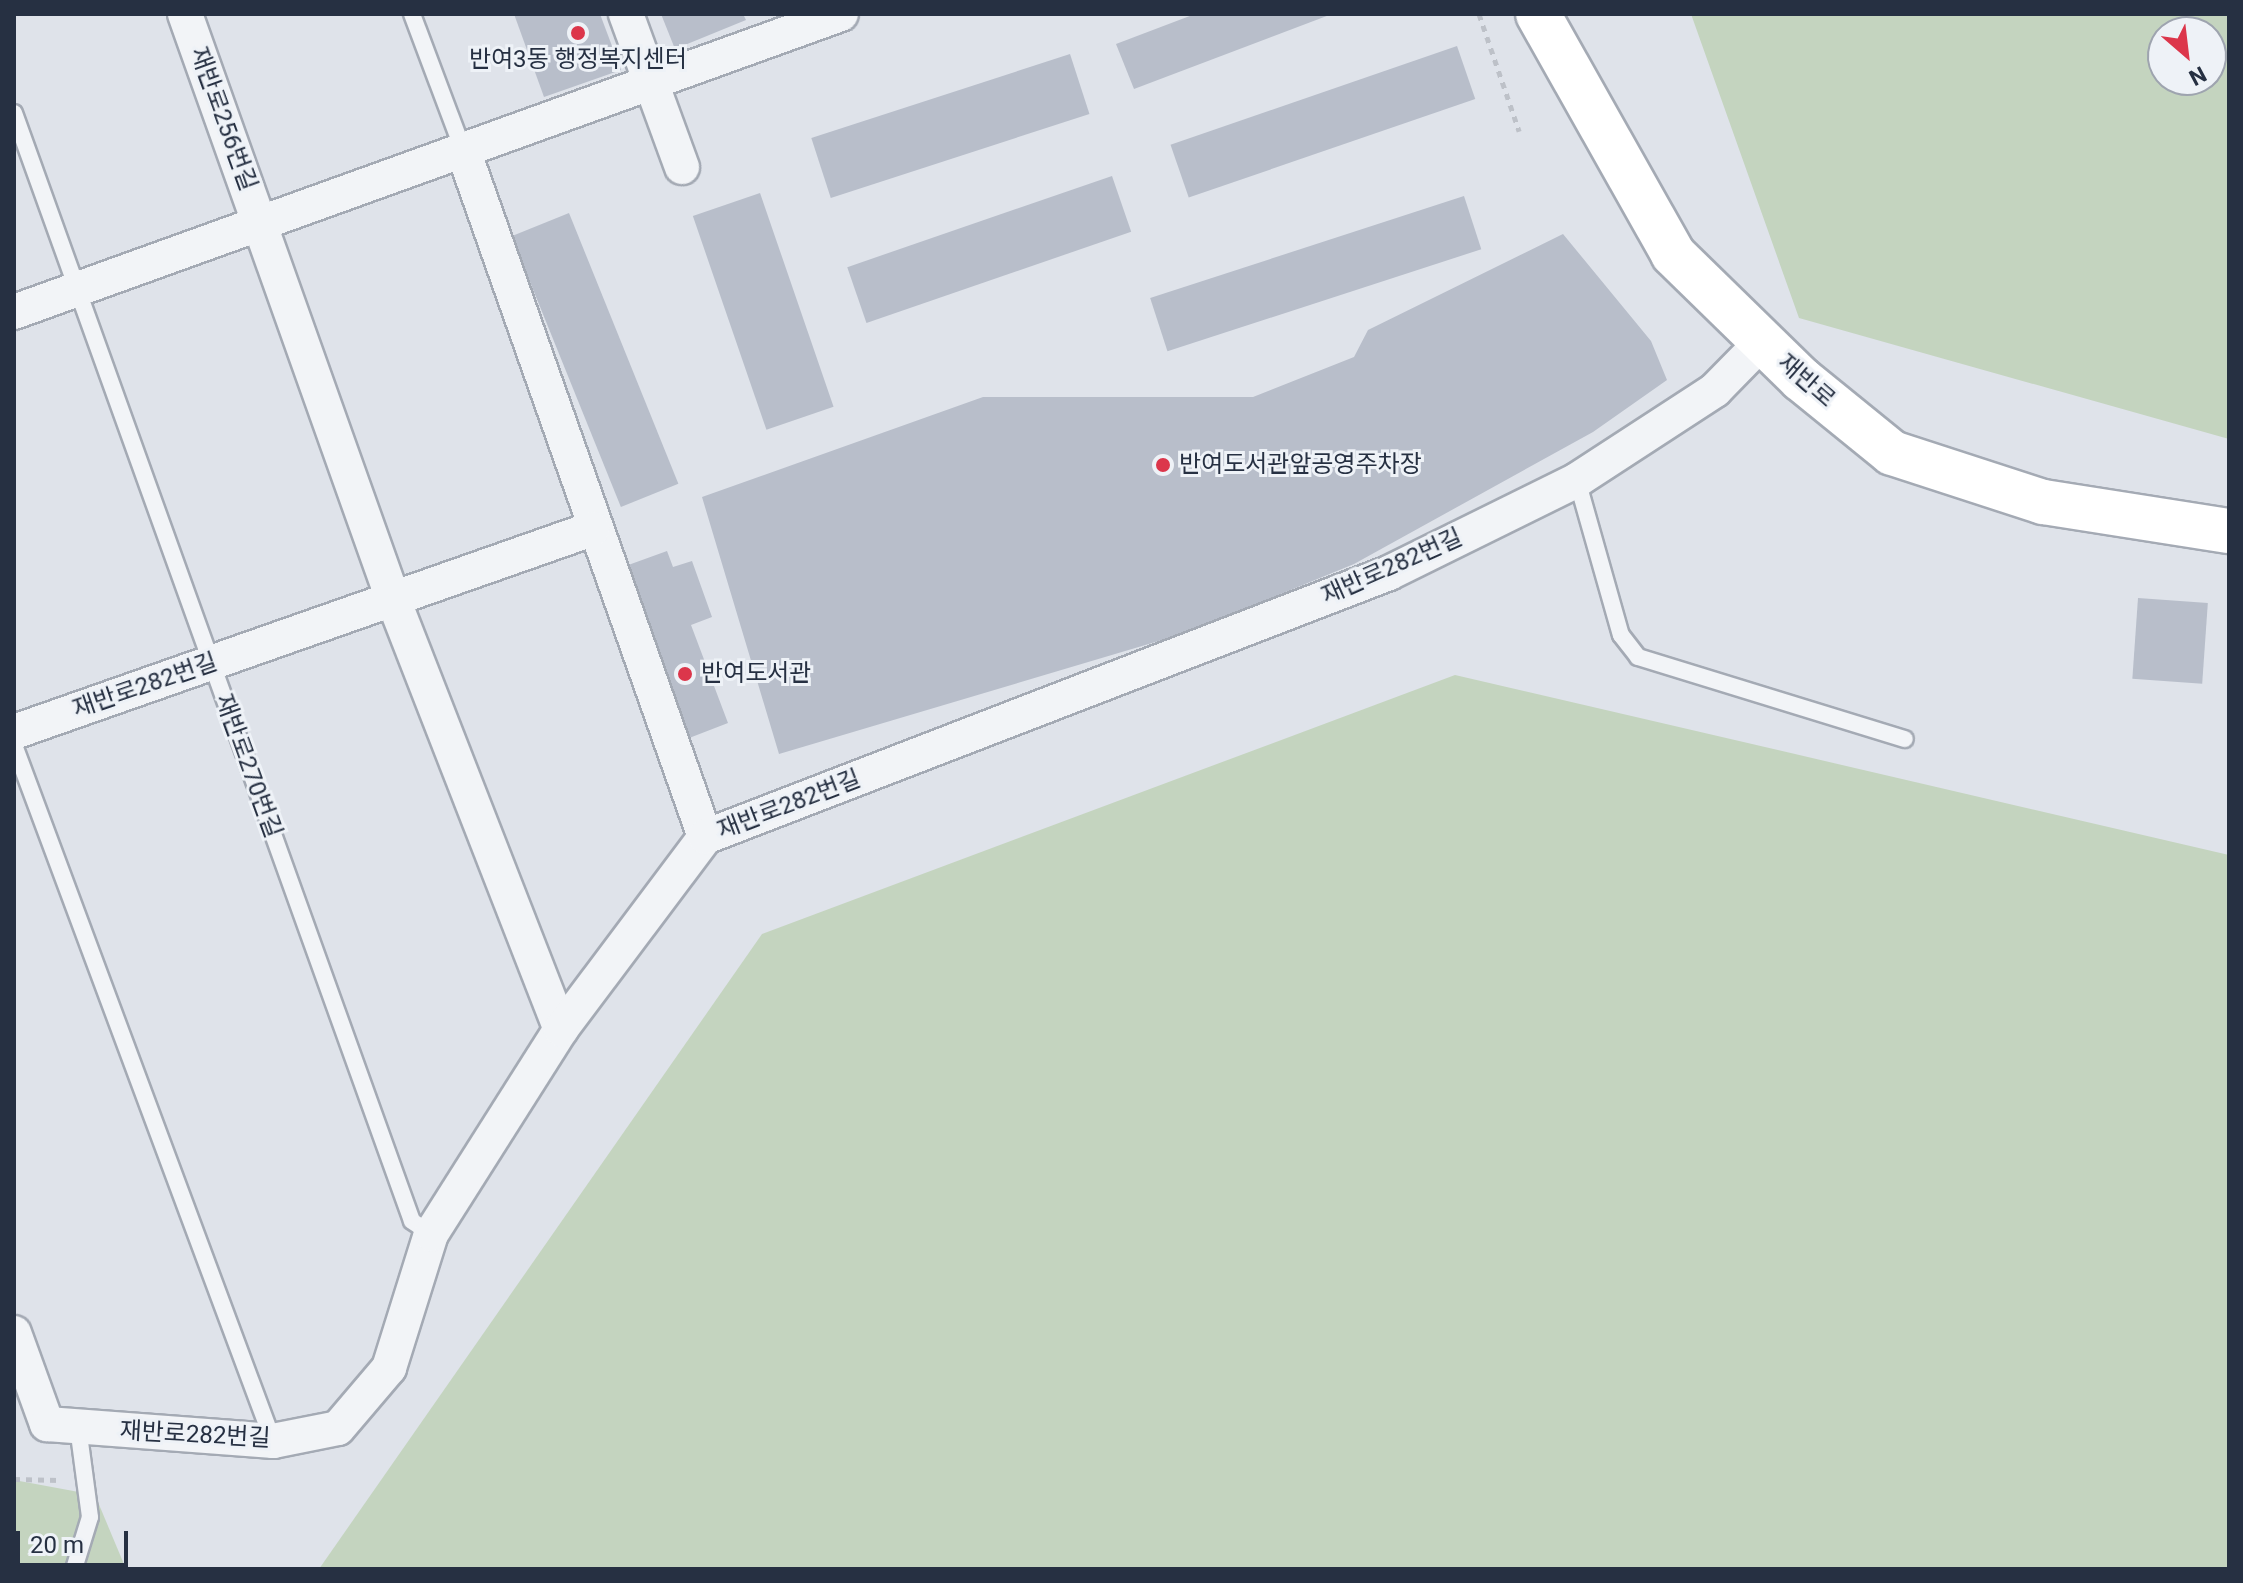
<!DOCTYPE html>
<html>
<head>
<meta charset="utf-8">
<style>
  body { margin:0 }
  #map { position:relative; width:2243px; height:1583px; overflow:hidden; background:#dfe3ea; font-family:Roboto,"Noto Sans KR",sans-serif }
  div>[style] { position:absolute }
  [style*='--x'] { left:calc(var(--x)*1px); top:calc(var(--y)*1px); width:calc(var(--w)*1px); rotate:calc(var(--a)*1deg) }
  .green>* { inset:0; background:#c4d4bf }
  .building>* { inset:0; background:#b8beca; transform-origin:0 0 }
  .path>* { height:5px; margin-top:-2.5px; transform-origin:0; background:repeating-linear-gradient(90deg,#bdc1c8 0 6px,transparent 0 12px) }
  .roads { filter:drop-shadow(2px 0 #a4aab4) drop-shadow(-2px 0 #a4aab4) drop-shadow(0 2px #a4aab4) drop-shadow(0 -2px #a4aab4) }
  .lane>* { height:16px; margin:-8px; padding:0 8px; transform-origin:8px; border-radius:8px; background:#f2f4f7 }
  .street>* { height:34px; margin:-17px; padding:0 17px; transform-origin:17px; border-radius:17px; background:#f2f4f7 }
  .secondary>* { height:44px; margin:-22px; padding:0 22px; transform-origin:22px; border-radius:22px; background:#fff }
  .dots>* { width:22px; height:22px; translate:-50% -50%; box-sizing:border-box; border:4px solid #eef2f7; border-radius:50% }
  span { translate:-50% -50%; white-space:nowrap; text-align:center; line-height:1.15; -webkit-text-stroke:6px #eef2f7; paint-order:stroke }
  .poi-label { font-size:24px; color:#263042 }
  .left { translate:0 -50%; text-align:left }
  .street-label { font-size:24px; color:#263042 }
  .frame { position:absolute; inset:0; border:16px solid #263042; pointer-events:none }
  .north { position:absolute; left:2147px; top:16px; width:80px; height:80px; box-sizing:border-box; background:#eef2f7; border:2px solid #9ea4af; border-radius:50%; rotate:152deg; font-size:22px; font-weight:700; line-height:32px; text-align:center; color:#263042 }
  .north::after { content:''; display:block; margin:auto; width:28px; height:36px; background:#dc364b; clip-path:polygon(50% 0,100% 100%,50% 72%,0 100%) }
  .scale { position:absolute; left:16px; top:1531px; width:112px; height:36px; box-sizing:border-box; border:4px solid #263042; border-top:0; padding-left:10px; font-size:24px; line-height:28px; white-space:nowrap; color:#263042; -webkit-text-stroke:6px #eef2f7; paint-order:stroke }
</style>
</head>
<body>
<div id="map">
  <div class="green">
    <div style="clip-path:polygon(evenodd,1691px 14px,2229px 14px,2229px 439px,1799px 318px,1691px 14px,2163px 32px,2211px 32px,2211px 80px,2163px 80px,2163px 32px)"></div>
    <div style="clip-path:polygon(1455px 675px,2229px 855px,2229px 1569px,319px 1569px,762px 934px)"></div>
    <div style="clip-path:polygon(14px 1480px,95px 1495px,126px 1569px,14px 1569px)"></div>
  </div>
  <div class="building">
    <div style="clip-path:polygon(514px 14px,600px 14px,621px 70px,544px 97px)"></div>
    <div style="clip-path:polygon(661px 14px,743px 14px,746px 20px,675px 49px)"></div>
    <div style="clip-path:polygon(1195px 14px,1332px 14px,1134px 89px,1116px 44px)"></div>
    <div style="left:1457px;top:46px;width:56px;height:303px;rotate:71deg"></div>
    <div style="left:1070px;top:54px;width:63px;height:272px;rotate:72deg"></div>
    <div style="left:1112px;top:176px;width:59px;height:280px;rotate:71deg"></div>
    <div style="left:760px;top:193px;width:226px;height:71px;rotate:71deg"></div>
    <div style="left:1464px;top:196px;width:56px;height:330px;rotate:72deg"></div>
    <div style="left:569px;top:213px;width:292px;height:62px;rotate:68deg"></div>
    <div style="clip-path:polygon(1563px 234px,1651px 341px,1667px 380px,1593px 432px,1354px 564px,1189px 632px,779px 754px,702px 497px,983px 397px,1253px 397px,1354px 357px,1368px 330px)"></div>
    <div style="clip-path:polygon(667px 551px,673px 567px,692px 561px,712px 617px,691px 625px,728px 723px,684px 740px,620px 568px)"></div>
    <div style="left:2138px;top:598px;width:70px;height:81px;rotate:4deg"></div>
  </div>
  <div class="path">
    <div style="--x:1479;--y:14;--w:124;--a:71.1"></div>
    <div style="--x:14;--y:1479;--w:46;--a:1.2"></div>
  </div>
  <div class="roads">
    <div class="lane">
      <div style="--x:412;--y:14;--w:145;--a:69.4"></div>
      <div style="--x:14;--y:113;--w:1177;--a:70.24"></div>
      <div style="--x:412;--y:1221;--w:23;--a:34"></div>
      <div style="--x:1577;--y:480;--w:161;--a:74.2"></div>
      <div style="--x:1621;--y:635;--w:28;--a:52"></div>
      <div style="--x:1638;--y:657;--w:279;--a:17.1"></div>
      <div style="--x:14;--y:745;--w:743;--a:69.59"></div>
      <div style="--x:74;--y:1569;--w:54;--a:-72.9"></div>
      <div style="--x:90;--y:1517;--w:91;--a:-97.6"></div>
    </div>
    <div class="street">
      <div style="--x:185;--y:14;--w:621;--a:70.43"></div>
      <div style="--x:393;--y:599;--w:462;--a:68.7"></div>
      <div style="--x:626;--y:14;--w:163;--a:69.9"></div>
      <div style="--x:463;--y:150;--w:728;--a:70.59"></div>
      <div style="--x:14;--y:312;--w:879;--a:-19.82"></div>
      <div style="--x:14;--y:732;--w:613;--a:-19.35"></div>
      <div style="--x:14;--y:1333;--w:97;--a:70.1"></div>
      <div style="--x:47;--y:1424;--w:227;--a:4.3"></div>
      <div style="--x:273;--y:1441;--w:66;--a:-11.3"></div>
      <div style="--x:338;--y:1428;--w:79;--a:-49.6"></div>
      <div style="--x:389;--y:1368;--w:140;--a:-72.6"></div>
      <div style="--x:431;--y:1234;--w:243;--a:-57.6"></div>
      <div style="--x:561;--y:1029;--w:240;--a:-53.1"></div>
      <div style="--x:705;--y:837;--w:733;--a:-21.1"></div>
      <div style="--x:1389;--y:573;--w:210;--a:-26.3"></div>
      <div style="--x:1577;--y:480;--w:165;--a:-33.1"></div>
      <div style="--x:1715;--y:390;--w:67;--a:-45.6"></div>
    </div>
    <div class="secondary">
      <div style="--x:1538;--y:14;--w:275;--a:60.6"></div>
      <div style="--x:1673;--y:254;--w:179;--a:44.3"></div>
      <div style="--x:1801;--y:379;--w:117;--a:39.1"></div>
      <div style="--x:1892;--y:453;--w:159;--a:18"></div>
      <div style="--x:2043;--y:502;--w:188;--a:8.9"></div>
    </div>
  </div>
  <div class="dots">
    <div style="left:578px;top:33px;background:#dc364b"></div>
    <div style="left:1163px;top:465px;background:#dc364b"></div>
    <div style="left:685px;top:674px;background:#dc364b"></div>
  </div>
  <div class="poi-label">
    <span style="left:578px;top:60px">반여3동 행정복지센터</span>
    <span class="left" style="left:1179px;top:465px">반여도서관앞공영주차장</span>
    <span class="left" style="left:701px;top:674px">반여도서관</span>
  </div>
  <div class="street-label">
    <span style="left:223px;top:119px;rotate:70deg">재반로256번길</span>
    <span style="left:1806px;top:381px;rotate:41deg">재반로</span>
    <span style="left:1392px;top:567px;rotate:-24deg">재반로282번길</span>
    <span style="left:145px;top:686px;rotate:-19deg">재반로282번길</span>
    <span style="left:248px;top:766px;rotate:70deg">재반로270번길</span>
    <span style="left:789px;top:805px;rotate:-21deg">재반로282번길</span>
    <span style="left:195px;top:1435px;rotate:3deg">재반로282번길</span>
  </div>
  <div class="frame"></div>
  <div class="north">N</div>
  <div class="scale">20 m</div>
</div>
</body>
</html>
